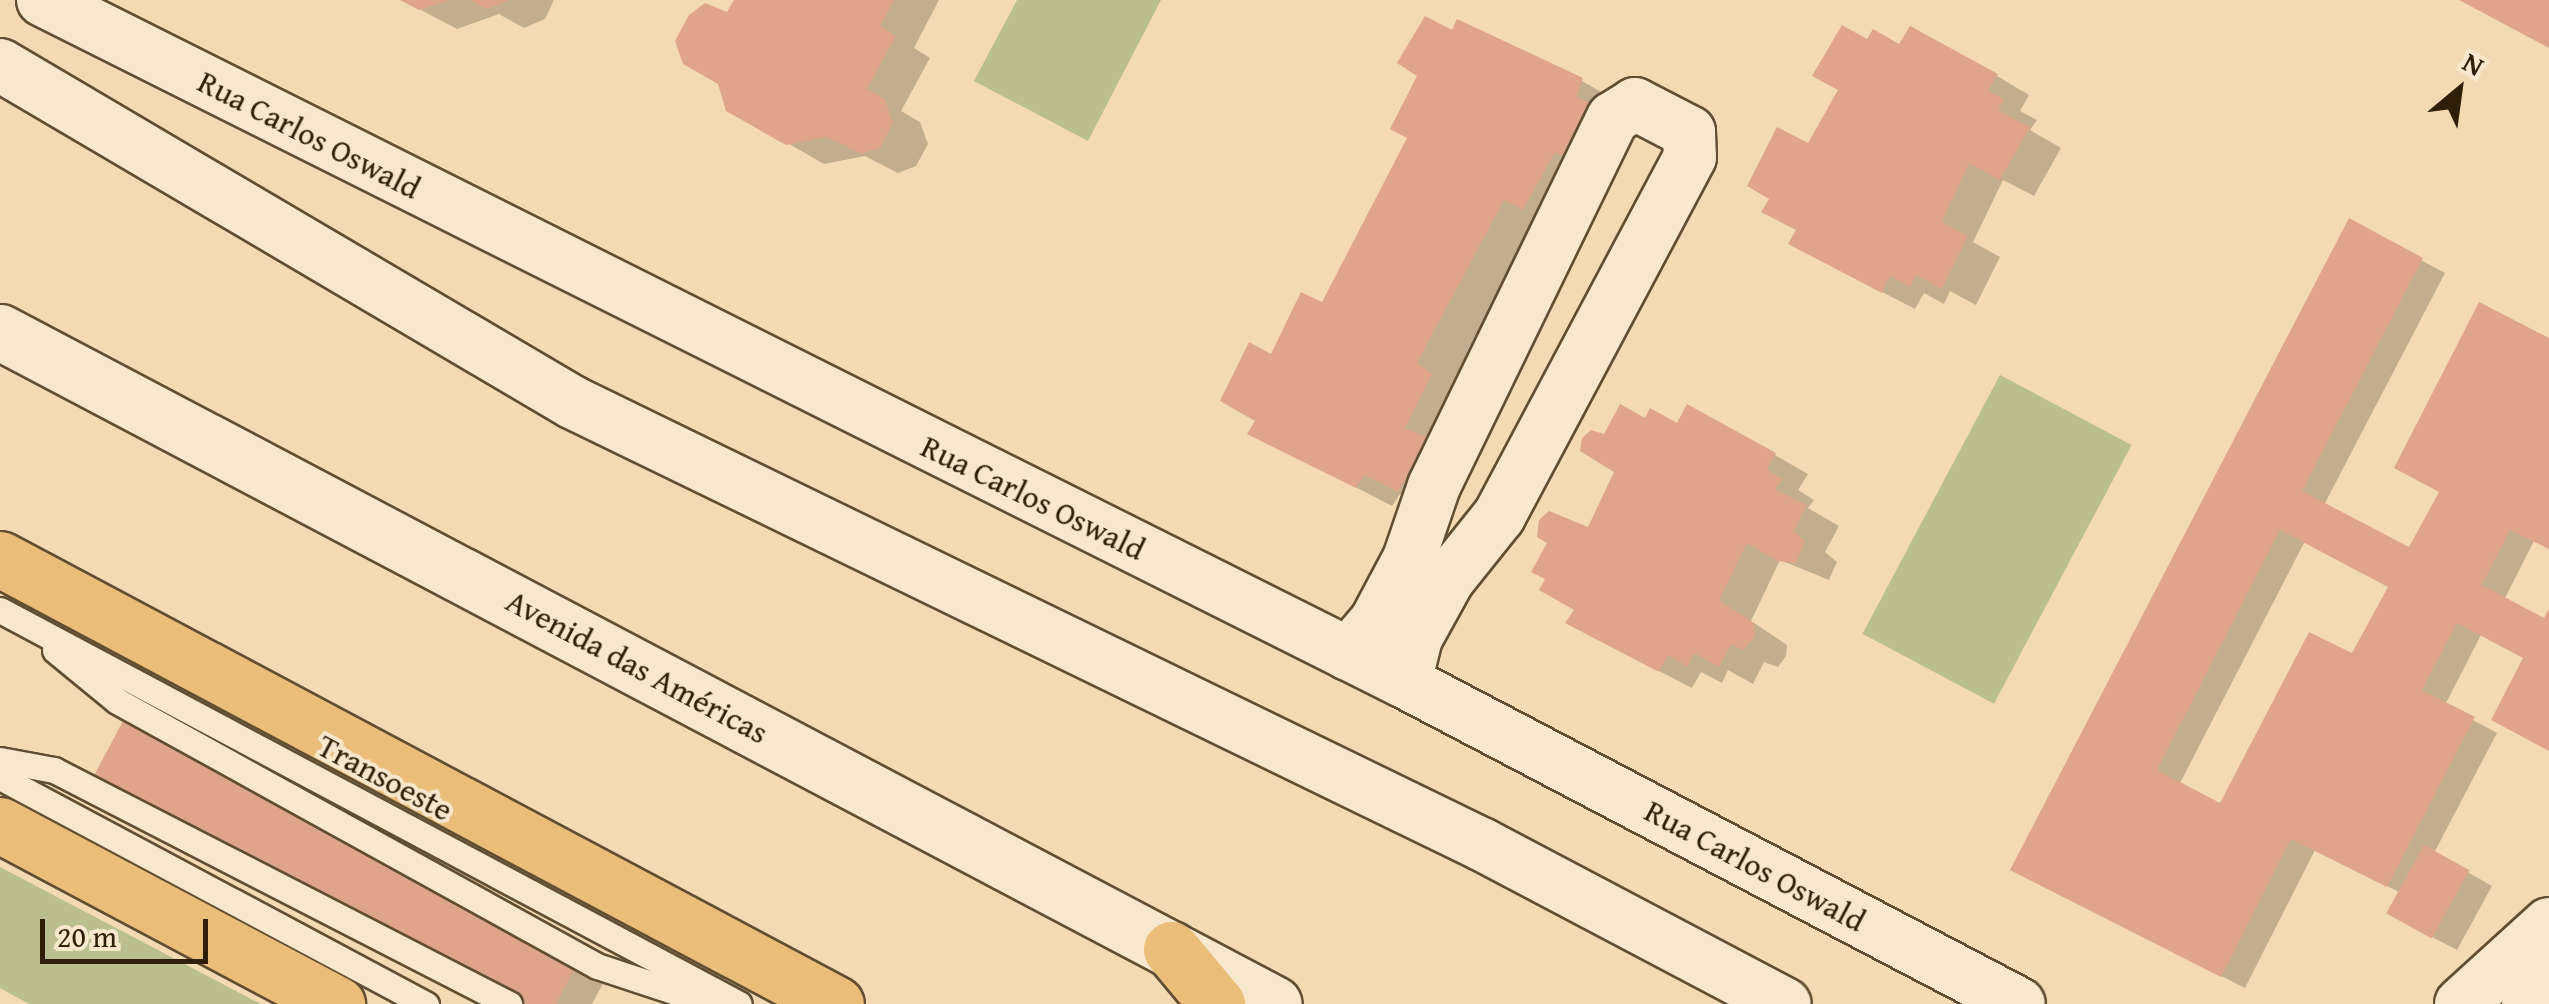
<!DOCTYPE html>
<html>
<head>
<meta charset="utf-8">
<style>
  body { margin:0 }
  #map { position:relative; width:2549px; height:1004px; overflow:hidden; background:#f3dab2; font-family:"Gentium Book Plus",serif }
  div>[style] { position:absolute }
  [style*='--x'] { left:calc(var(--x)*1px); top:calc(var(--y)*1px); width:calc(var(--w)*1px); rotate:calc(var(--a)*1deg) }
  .green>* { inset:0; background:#b9c08d; transform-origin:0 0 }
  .shadow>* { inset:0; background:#0003 }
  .building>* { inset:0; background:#dfa58a; transform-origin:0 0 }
  .roads { filter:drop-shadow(2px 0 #614e32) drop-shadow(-2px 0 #614e32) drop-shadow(0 2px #614e32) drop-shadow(0 -2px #614e32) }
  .service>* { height:25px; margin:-12.5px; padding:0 12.5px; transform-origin:12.5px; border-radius:12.5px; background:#f7e7cd }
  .minor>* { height:52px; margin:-26px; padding:0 26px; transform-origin:26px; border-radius:26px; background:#f7e7cd }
  .tertiary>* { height:55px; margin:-27.5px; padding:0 27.5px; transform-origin:27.5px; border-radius:27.5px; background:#f7e7cd }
  .secondary>* { height:55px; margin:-27.5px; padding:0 27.5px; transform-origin:27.5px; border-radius:27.5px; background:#f7e7cd }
  .trunk>* { height:55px; margin:-27.5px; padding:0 27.5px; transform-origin:27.5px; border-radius:27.5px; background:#eabd79 }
  span { translate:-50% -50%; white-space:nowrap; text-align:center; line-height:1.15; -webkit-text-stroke:8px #f7e7cd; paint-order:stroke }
  .street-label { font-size:32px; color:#301f08 }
  .north { position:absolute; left:2409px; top:40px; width:100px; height:100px; -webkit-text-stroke:8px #f7e7cd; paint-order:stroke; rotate:29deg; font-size:28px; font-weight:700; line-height:40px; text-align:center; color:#301f08 }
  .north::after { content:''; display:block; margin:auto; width:35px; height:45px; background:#301f08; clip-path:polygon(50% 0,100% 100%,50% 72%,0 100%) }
  .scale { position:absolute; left:40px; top:919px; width:168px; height:45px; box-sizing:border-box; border:5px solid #301f08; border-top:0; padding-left:12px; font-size:30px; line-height:35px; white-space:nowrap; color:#301f08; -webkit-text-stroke:8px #f7e7cd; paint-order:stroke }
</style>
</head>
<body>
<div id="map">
  <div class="green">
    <div style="clip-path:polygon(1017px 0,1161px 0,1088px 141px,974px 81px)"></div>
    <div style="left:2000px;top:375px;width:149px;height:293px;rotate:28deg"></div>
    <div style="clip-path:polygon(0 867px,261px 1004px,29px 1004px,0 988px)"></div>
  </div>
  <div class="shadow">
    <div style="clip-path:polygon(402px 0,554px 0,545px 19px,524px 28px,499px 14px,457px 29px)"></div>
    <div style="clip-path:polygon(737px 0,939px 0,914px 48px,930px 58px,901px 111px,920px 122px,928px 144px,916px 166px,898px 173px,865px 156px,824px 164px,728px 109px,728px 16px)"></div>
    <div style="clip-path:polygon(1453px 33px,1582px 81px,1617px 101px,1540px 218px,1451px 385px,1466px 396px,1434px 510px,1400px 494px,1392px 506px,1251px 433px,1272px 357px,1323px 305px,1410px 138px)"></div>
    <div style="clip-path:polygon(1868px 42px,1997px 76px,2029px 95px,2020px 111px,2037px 120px,2030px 130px,2061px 148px,2034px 196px,2003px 180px,1973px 242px,2000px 257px,1976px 305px,1950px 291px,1944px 304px,1924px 293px,1915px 309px,1824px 262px,1809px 147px)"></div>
    <div style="clip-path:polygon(evenodd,2350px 222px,2445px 273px,2324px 505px,2410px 550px,2549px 341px,2549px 549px,2534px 541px,2504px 600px,2545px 622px,2549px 614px,2549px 749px,2526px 658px,2481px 635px,2445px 705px,2497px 733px,2434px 853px,2492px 886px,2457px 950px,2413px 927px,2401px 893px,2315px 850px,2245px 988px,2037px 882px,2350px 222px,2305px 541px,2391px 587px,2353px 657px,2221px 806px,2179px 785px,2305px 541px)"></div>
    <div style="clip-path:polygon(1646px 422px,1775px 455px,1808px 474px,1798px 490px,1814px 500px,1808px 508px,1839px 526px,1825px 552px,1837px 562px,1829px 580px,1780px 560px,1751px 621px,1787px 645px,1786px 656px,1778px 667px,1764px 662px,1753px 684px,1728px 670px,1722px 683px,1701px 672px,1692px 688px,1601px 641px,1577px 609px,1589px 530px,1617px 472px,1605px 437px)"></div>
    <div style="clip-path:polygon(584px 951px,612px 967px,592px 1004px,513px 1004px)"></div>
  </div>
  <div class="building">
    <div style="clip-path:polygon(400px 0,447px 0,447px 1px,419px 10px)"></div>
    <div style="clip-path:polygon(470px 0,509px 0,487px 9px)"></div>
    <div style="clip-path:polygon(734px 0,894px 0,880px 26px,896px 36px,867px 89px,885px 99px,893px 123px,881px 147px,861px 154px,827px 137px,786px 145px,726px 111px,718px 84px,683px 64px,675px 41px,689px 15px,705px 3px,727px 12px)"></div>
    <div style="clip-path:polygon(2459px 0,2549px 0,2549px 48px)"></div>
    <div style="clip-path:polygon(1425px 16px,1452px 30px,1457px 19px,1583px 78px,1577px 96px,1597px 108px,1575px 162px,1555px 152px,1523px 210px,1504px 200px,1417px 363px,1432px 374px,1405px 428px,1430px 438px,1398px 492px,1364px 475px,1356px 488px,1247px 434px,1255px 421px,1220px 401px,1249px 342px,1271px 354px,1301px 292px,1322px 302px,1407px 138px,1390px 129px,1417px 76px,1397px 63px)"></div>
    <div style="clip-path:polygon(1842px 25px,1867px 39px,1873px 29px,1899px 44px,1910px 26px,1998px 74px,1988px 91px,2005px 99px,1998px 110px,2030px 127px,2000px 180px,1969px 163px,1942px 222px,1968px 236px,1942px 289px,1916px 275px,1910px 287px,1890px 276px,1882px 293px,1788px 244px,1796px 230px,1761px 212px,1769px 199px,1747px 186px,1777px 127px,1808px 143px,1838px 90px,1812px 76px)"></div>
    <div style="clip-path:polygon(evenodd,2349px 218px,2423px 258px,2302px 491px,2409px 547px,2439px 492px,2394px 468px,2479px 302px,2549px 338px,2549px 549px,2510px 530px,2482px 585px,2544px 618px,2549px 609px,2549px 751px,2491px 720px,2523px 658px,2457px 623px,2422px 690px,2475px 717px,2387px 887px,2291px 839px,2221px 977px,2010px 870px,2349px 218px,2280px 530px,2388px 587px,2352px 653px,2309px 632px,2220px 803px,2157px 770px,2280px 530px)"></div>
    <div style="clip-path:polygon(1620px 404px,1645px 418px,1650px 408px,1677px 423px,1687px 404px,1776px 453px,1767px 470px,1783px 479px,1775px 489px,1807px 505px,1794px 531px,1805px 541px,1796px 563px,1777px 561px,1747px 543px,1719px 600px,1755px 624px,1754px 637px,1744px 650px,1731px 645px,1719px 667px,1694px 653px,1688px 667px,1668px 655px,1659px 672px,1565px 623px,1574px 610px,1539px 590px,1545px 579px,1531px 572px,1547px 543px,1537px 537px,1539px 520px,1549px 511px,1588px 527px,1614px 472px,1580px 451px,1582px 438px,1591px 430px,1604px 434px)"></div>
    <div style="clip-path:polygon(131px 706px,585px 949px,556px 1004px,510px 1004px,90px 783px)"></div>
    <div style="left:2424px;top:845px;width:52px;height:78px;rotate:29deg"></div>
  </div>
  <div class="roads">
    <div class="service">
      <div style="--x:0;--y:610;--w:837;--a:28.06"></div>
      <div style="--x:55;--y:650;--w:80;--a:39.4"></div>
      <div style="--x:117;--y:701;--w:548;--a:28.9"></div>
      <div style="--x:597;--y:966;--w:121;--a:18.3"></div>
      <div style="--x:0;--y:760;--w:55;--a:10.5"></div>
      <div style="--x:54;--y:770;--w:512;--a:27.22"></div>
      <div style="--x:0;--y:777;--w:483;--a:28.1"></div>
    </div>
    <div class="minor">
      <div style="--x:43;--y:0;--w:1523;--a:26.6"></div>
      <div style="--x:1405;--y:682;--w:693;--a:27.67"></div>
      <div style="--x:0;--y:65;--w:664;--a:30.5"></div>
      <div style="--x:572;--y:402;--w:1013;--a:25.93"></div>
      <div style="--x:1483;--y:845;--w:341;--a:27.8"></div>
      <div style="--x:1348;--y:654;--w:43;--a:-49.7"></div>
      <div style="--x:1376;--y:621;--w:70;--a:-62"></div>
      <div style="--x:1409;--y:559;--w:77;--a:-71.1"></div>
      <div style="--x:1434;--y:486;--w:409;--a:-64.1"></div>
      <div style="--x:1613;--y:118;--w:26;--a:-32"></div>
      <div style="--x:1635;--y:104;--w:61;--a:27.4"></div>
      <div style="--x:1689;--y:132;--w:25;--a:88"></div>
      <div style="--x:1690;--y:157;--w:407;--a:118"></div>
      <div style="--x:1499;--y:516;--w:82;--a:128.6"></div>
      <div style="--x:1448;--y:580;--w:66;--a:118.9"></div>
      <div style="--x:1416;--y:638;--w:45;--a:104"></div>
      <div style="--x:2461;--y:1004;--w:119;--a:-42.3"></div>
    </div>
    <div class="tertiary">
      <div style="--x:2529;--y:1004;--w:35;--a:-55"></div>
    </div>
    <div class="secondary">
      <div style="--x:0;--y:332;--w:1440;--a:27.81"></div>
    </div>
    <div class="trunk">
      <div style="--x:0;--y:559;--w:947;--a:28.03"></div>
      <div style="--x:0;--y:825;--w:382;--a:28"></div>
      <div style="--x:1171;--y:949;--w:72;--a:50.1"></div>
    </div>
  </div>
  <div class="street-label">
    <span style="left:309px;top:135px;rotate:27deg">Rua Carlos Oswald</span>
    <span style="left:1033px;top:498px;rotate:26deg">Rua Carlos Oswald</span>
    <span style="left:637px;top:667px;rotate:28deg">Avenida das Américas</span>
    <span style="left:385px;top:778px;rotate:28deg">Transoeste</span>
    <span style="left:1755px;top:866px;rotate:28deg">Rua Carlos Oswald</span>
  </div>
  <div class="north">N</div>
  <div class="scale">20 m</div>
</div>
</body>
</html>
